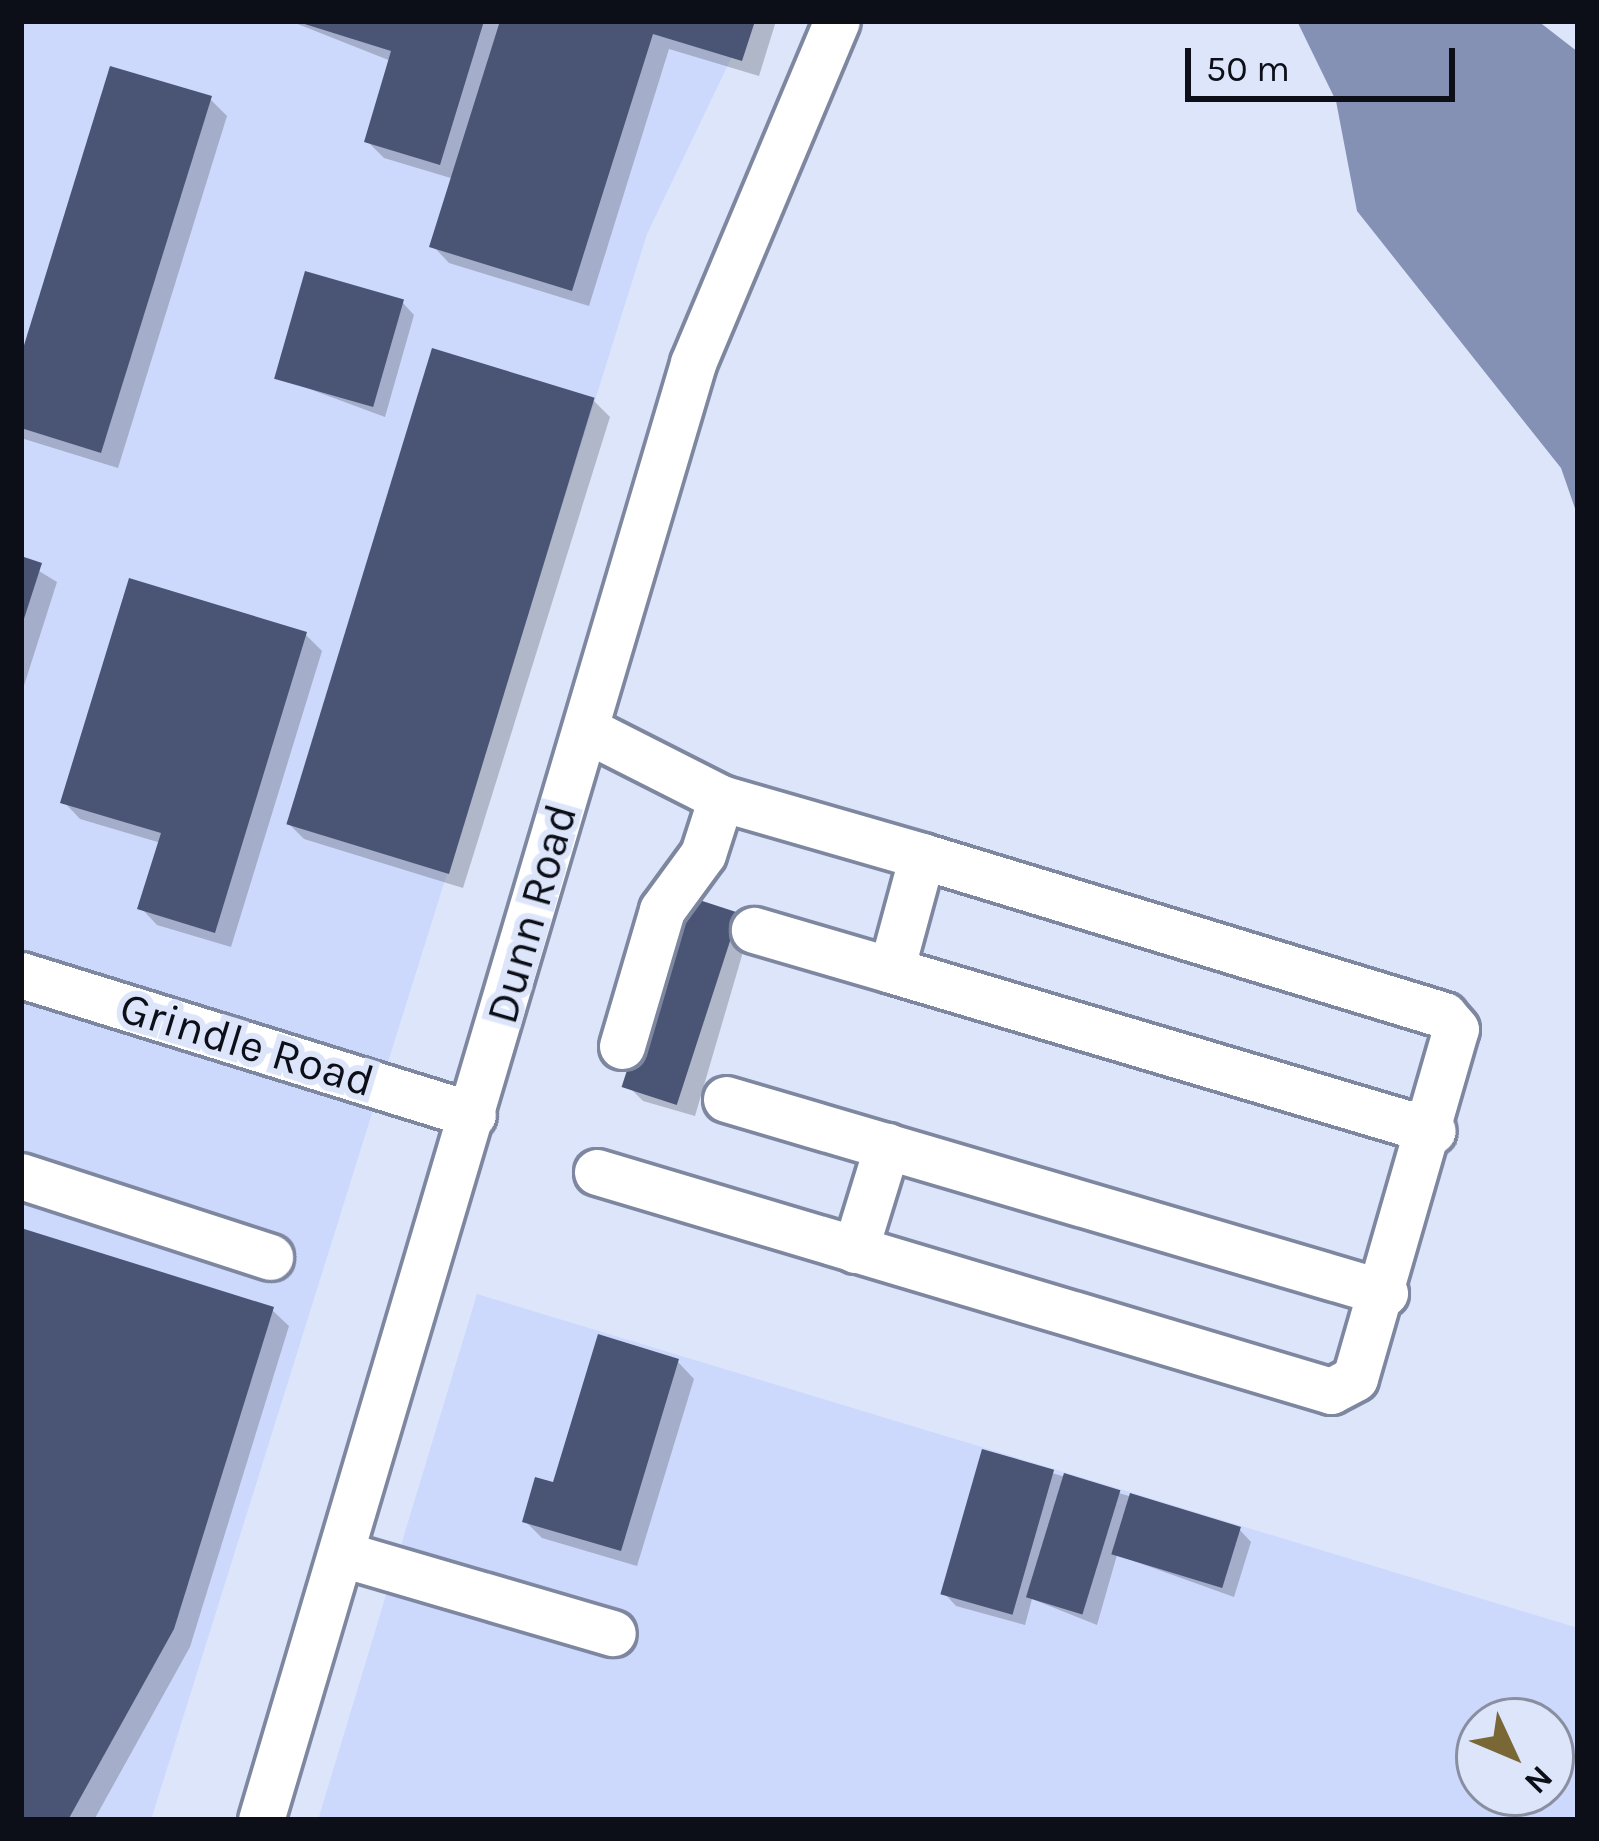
<!DOCTYPE html>
<html>
<head>
<meta charset="utf-8">
<style>
  body { margin:0 }
  #map { position:relative; width:1599px; height:1841px; overflow:hidden; background:#dde5fb; font-family:Karla,sans-serif }
  div>[style] { position:absolute }
  [style*='--x'] { left:calc(var(--x)*1px); top:calc(var(--y)*1px); width:calc(var(--w)*1px); rotate:calc(var(--a)*1deg) }
  .built>* { inset:0; background:#cdd9fc }
  .water>* { inset:0; background:#8591b4 }
  .shadow>* { inset:0; background:#0003 }
  .building>* { inset:0; background:#4a5575; transform-origin:0 0 }
  .roads { filter:drop-shadow(3px 0 #7e87a0) drop-shadow(-3px 0 #7e87a0) drop-shadow(0 3px #7e87a0) drop-shadow(0 -3px #7e87a0) }
  .minor>* { height:45px; margin:-22.5px; padding:0 22.5px; transform-origin:22.5px; border-radius:22.5px; background:#fff }
  span { translate:-50% -50%; white-space:nowrap; text-align:center; line-height:1.15; -webkit-text-stroke:12px #dde5fb; paint-order:stroke }
  .street-label { font-size:45px; color:#0c0f18 }
  .frame { position:absolute; inset:0; border:24px solid #0c0f18; pointer-events:none }
  .north { position:absolute; left:1455px; top:1697px; width:120px; height:120px; box-sizing:border-box; background:#dde5fb; border:3px solid #898fa0; border-radius:50%; rotate:134deg; font-size:33px; font-weight:700; line-height:48px; text-align:center; color:#0c0f18 }
  .north::after { content:''; display:block; margin:auto; width:42px; height:54px; background:#796736; clip-path:polygon(50% 0,100% 100%,50% 72%,0 100%) }
  .scale { position:absolute; left:1185px; top:48px; width:270px; height:54px; box-sizing:border-box; border:6px solid #0c0f18; border-top:0; padding-left:15px; font-size:36px; line-height:42px; white-space:nowrap; color:#0c0f18; -webkit-text-stroke:9px #dde5fb; paint-order:stroke }
</style>
</head>
<body>
<div id="map">
  <div class="built">
    <div style="clip-path:polygon(21px 21px,749px 21px,647px 234px,151px 1820px,21px 1820px)"></div>
    <div style="clip-path:polygon(evenodd,477px 1294px,1578px 1628px,1578px 1820px,318px 1820px,477px 1294px,1479px 1721px,1551px 1721px,1551px 1793px,1479px 1793px,1479px 1721px)"></div>
  </div>
  <div class="water">
    <div style="clip-path:polygon(1297px 21px,1538px 21px,1578px 52px,1578px 517px,1561px 468px,1357px 211px,1336px 101px)"></div>
  </div>
  <div class="shadow">
    <div style="clip-path:polygon(290px 21px,776px 21px,759px 76px,669px 49px,589px 306px,449px 263px,433px 246px,454px 179px,384px 158px,367px 141px,391px 61px)"></div>
    <div style="clip-path:polygon(210px 99px,227px 116px,118px 468px,21px 438px,21px 365px)"></div>
    <div style="clip-path:polygon(402px 302px,414px 315px,385px 417px,277px 377px)"></div>
    <div style="clip-path:polygon(593px 400px,610px 417px,463px 888px,304px 839px,287px 822px)"></div>
    <div style="clip-path:polygon(21px 560px,57px 582px,21px 695px)"></div>
    <div style="clip-path:polygon(305px 634px,322px 651px,231px 947px,157px 925px,141px 908px,161px 843px,80px 819px,64px 802px)"></div>
    <div style="clip-path:polygon(737px 915px,750px 928px,695px 1116px,643px 1101px,630px 1088px)"></div>
    <div style="clip-path:polygon(21px 1231px,272px 1310px,289px 1326px,190px 1647px,94px 1820px,21px 1820px)"></div>
    <div style="clip-path:polygon(678px 1362px,694px 1379px,637px 1566px,542px 1538px,525px 1521px)"></div>
    <div style="clip-path:polygon(1052px 1473px,1239px 1529px,1251px 1542px,1234px 1597px,1117px 1555px,1097px 1625px,1032px 1599px,1025px 1625px,956px 1606px,944px 1593px)"></div>
  </div>
  <div class="building">
    <div style="clip-path:polygon(295px 21px,484px 21px,440px 165px,364px 142px,391px 51px)"></div>
    <div style="clip-path:polygon(500px 21px,755px 21px,742px 61px,653px 34px,572px 291px,429px 247px)"></div>
    <div style="clip-path:polygon(110px 66px,212px 96px,101px 453px,21px 428px,21px 355px)"></div>
    <div style="left:305px;top:271px;width:103px;height:112px;rotate:16deg"></div>
    <div style="left:432px;top:348px;width:170px;height:498px;rotate:17deg"></div>
    <div style="clip-path:polygon(21px 556px,42px 563px,22px 625px,21px 625px)"></div>
    <div style="clip-path:polygon(129px 578px,307px 632px,215px 933px,137px 909px,161px 833px,60px 803px)"></div>
    <div style="left:684px;top:895px;width:58px;height:202px;rotate:18deg"></div>
    <div style="clip-path:polygon(21px 1228px,274px 1307px,174px 1629px,68px 1820px,21px 1820px)"></div>
    <div style="clip-path:polygon(598px 1334px,679px 1359px,621px 1551px,522px 1522px,535px 1477px,553px 1482px)"></div>
    <div style="left:982px;top:1449px;width:75px;height:151px;rotate:16deg"></div>
    <div style="left:1064px;top:1473px;width:59px;height:130px;rotate:17deg"></div>
    <div style="left:1130px;top:1493px;width:116px;height:64px;rotate:17deg"></div>
  </div>
  <div class="roads">
    <div class="minor">
      <div style="--x:587;--y:730;--w:150;--a:26.9"></div>
      <div style="--x:721;--y:798;--w:209;--a:16.1"></div>
      <div style="--x:922;--y:856;--w:118;--a:105.2"></div>
      <div style="--x:891;--y:970;--w:143;--a:-163.7"></div>
      <div style="--x:891;--y:970;--w:565;--a:16.54"></div>
      <div style="--x:21;--y:975;--w:473;--a:17.2"></div>
      <div style="--x:622;--y:1046;--w:142;--a:-73.6"></div>
      <div style="--x:662;--y:910;--w:69;--a:-53.8"></div>
      <div style="--x:703;--y:854;--w:59;--a:-72.2"></div>
      <div style="--x:726;--y:1099;--w:687;--a:16.4"></div>
      <div style="--x:597;--y:1172;--w:766;--a:16.61"></div>
      <div style="--x:1331;--y:1391;--w:27;--a:-28"></div>
      <div style="--x:1355;--y:1378;--w:363;--a:-73.9"></div>
      <div style="--x:1456;--y:1029;--w:18;--a:-131"></div>
      <div style="--x:1444;--y:1015;--w:546;--a:-163.06"></div>
      <div style="--x:21;--y:1176;--w:262;--a:18"></div>
      <div style="--x:855;--y:1250;--w:109;--a:-72.9"></div>
      <div style="--x:342;--y:1554;--w:282;--a:16.3"></div>
      <div style="--x:261;--y:1820;--w:1520;--a:-73.48"></div>
      <div style="--x:693;--y:363;--w:371;--a:-67.2"></div>
    </div>
  </div>
  <div class="street-label">
    <span style="left:532px;top:914px;rotate:-74deg">Dunn Road</span>
    <span style="left:247px;top:1045px;rotate:17deg">Grindle Road</span>
  </div>
  <div class="frame"></div>
  <div class="north">N</div>
  <div class="scale">50 m</div>
</div>
</body>
</html>
